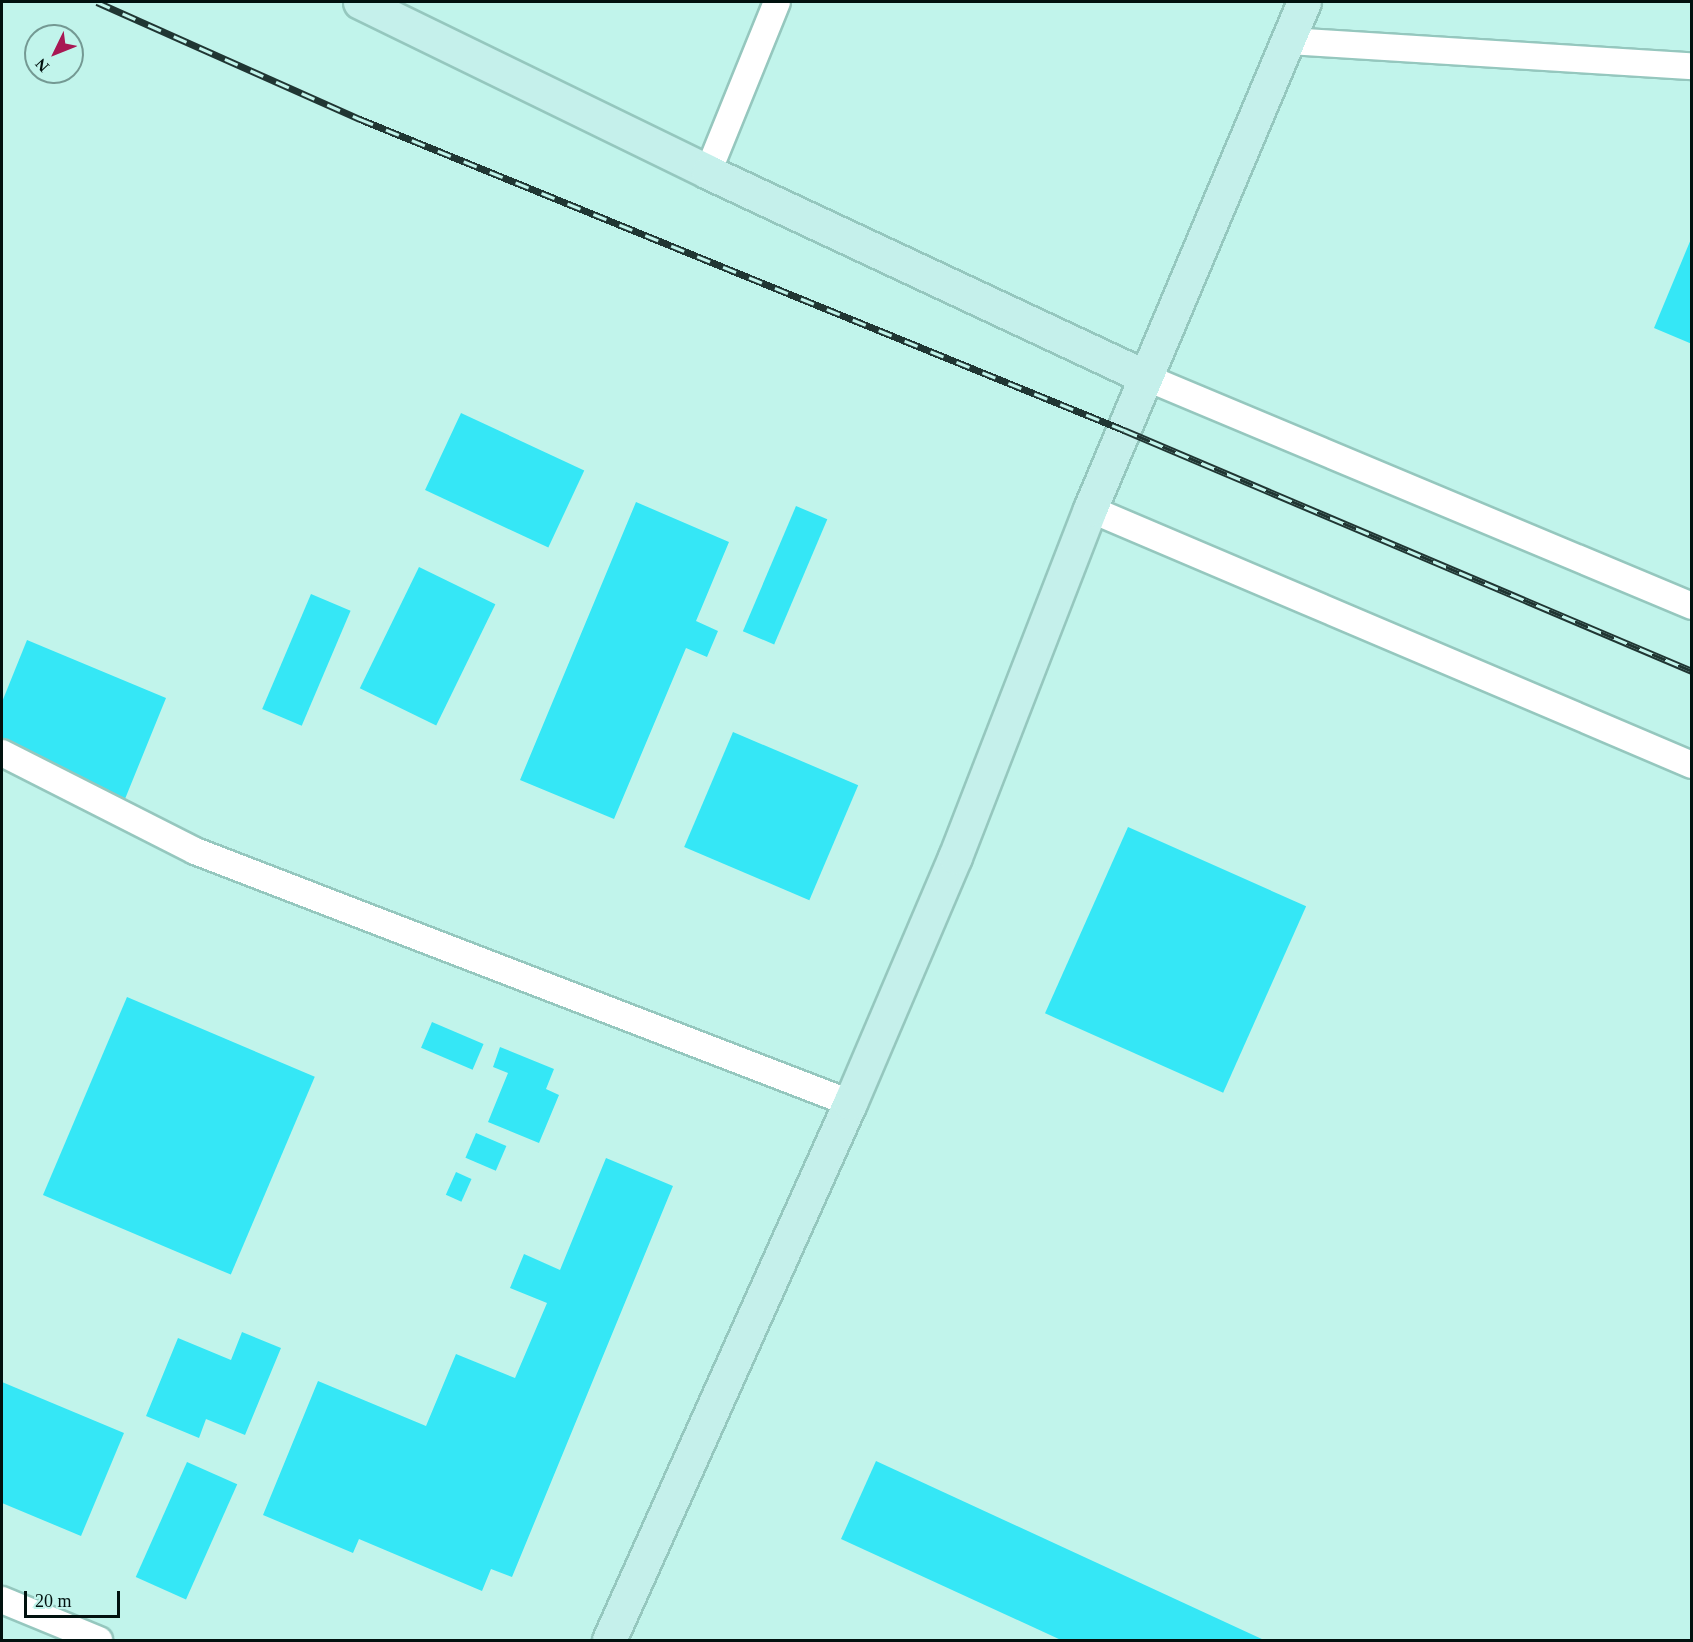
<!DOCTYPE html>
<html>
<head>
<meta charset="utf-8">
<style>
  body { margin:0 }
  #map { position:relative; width:1693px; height:1642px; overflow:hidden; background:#c1f4eb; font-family:Georgia,serif }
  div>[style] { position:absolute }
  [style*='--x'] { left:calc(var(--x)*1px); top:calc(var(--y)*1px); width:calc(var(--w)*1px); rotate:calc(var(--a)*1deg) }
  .building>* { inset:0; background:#35e7f6; transform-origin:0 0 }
  .roads { filter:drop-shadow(2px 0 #95c7be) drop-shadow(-2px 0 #95c7be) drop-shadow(0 2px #95c7be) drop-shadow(0 -2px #95c7be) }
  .street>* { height:26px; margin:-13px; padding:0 13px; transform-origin:13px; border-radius:13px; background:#fff }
  .secondary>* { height:33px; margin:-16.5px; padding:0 16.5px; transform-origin:16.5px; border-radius:16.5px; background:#c5f0eb }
  .rail>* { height:7px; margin-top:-3.5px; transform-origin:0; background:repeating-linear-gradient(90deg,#c1f4eb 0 14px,#203633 0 28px); box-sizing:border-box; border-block:2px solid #203633 }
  span { translate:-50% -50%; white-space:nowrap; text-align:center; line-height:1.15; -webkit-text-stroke:6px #c1f4eb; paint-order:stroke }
  .frame { position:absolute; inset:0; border:3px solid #01110f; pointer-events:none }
  .north { position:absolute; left:24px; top:24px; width:60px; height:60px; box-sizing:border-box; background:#c1f4eb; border:2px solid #749993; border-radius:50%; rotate:227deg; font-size:16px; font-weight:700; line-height:24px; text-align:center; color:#01110f }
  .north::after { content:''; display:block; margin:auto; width:21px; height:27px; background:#a81753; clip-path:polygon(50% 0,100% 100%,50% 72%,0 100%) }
  .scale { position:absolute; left:24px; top:1591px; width:96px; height:27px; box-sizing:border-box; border:3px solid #01110f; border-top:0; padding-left:8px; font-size:18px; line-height:21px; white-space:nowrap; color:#01110f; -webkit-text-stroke:4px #c1f4eb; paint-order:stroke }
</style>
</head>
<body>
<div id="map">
  <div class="building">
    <div style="clip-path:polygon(1691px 239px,1692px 239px,1692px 344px,1654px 328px)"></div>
    <div style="left:461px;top:413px;width:136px;height:85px;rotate:25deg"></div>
    <div style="clip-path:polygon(636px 502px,729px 542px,696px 621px,718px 631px,707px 657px,686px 648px,614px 819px,520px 780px)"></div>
    <div style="left:796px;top:506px;width:34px;height:136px;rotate:23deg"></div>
    <div style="left:419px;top:567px;width:85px;height:135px;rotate:26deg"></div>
    <div style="left:311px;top:594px;width:43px;height:125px;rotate:23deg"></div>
    <div style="clip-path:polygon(27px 640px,166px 698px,125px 799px,2px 748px,2px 702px)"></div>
    <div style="left:733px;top:732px;width:136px;height:125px;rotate:23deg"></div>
    <div style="left:1128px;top:827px;width:195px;height:204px;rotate:24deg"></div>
    <div style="left:127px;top:997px;width:204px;height:215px;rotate:23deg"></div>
    <div style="left:432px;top:1022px;width:56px;height:28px;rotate:23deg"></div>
    <div style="clip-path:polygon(500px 1047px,554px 1069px,546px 1089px,559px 1095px,539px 1143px,488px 1122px,508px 1073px,493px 1067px)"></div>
    <div style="left:476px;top:1133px;width:33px;height:27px;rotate:23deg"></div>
    <div style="clip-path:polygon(606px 1158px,673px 1186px,512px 1577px,491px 1569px,482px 1591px,359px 1539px,353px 1553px,263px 1515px,318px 1381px,426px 1426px,456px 1354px,515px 1378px,547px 1303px,510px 1288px,524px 1254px,560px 1270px)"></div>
    <div style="left:456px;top:1172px;width:17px;height:25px;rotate:24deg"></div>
    <div style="clip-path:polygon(242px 1332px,281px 1348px,245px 1435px,206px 1419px,199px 1438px,146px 1416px,178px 1338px,231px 1360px)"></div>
    <div style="clip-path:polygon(2px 1382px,124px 1433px,81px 1536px,2px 1503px)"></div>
    <div style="clip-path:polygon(876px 1461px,1264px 1640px,1061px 1640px,841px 1539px)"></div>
    <div style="left:187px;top:1462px;width:55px;height:126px;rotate:24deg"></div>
  </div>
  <div class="roads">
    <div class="street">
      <div style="--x:1290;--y:41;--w:403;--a:3.6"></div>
      <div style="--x:708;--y:172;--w:183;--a:-67.9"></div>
      <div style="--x:1145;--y:377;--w:593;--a:22.72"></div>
      <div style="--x:1090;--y:509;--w:654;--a:23.04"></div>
      <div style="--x:2;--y:753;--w:216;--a:26.9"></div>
      <div style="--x:195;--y:851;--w:702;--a:21.04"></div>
      <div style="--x:2;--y:1600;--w:105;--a:22.4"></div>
    </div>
    <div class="secondary">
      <div style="--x:360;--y:2;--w:387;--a:26"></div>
      <div style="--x:708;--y:172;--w:483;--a:25.1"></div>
      <div style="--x:609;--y:1640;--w:589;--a:-65.83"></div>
      <div style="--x:850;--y:1103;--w:267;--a:-66.9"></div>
      <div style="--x:955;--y:857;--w:373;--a:-68.8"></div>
      <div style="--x:1090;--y:509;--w:550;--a:-67.12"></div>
    </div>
  </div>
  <div class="rail">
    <div style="--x:97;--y:2;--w:288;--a:24"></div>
    <div style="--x:360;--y:119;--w:825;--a:22.15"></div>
    <div style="--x:1124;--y:430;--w:617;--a:22.99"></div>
  </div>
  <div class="frame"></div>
  <div class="north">N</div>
  <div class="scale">20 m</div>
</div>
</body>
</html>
